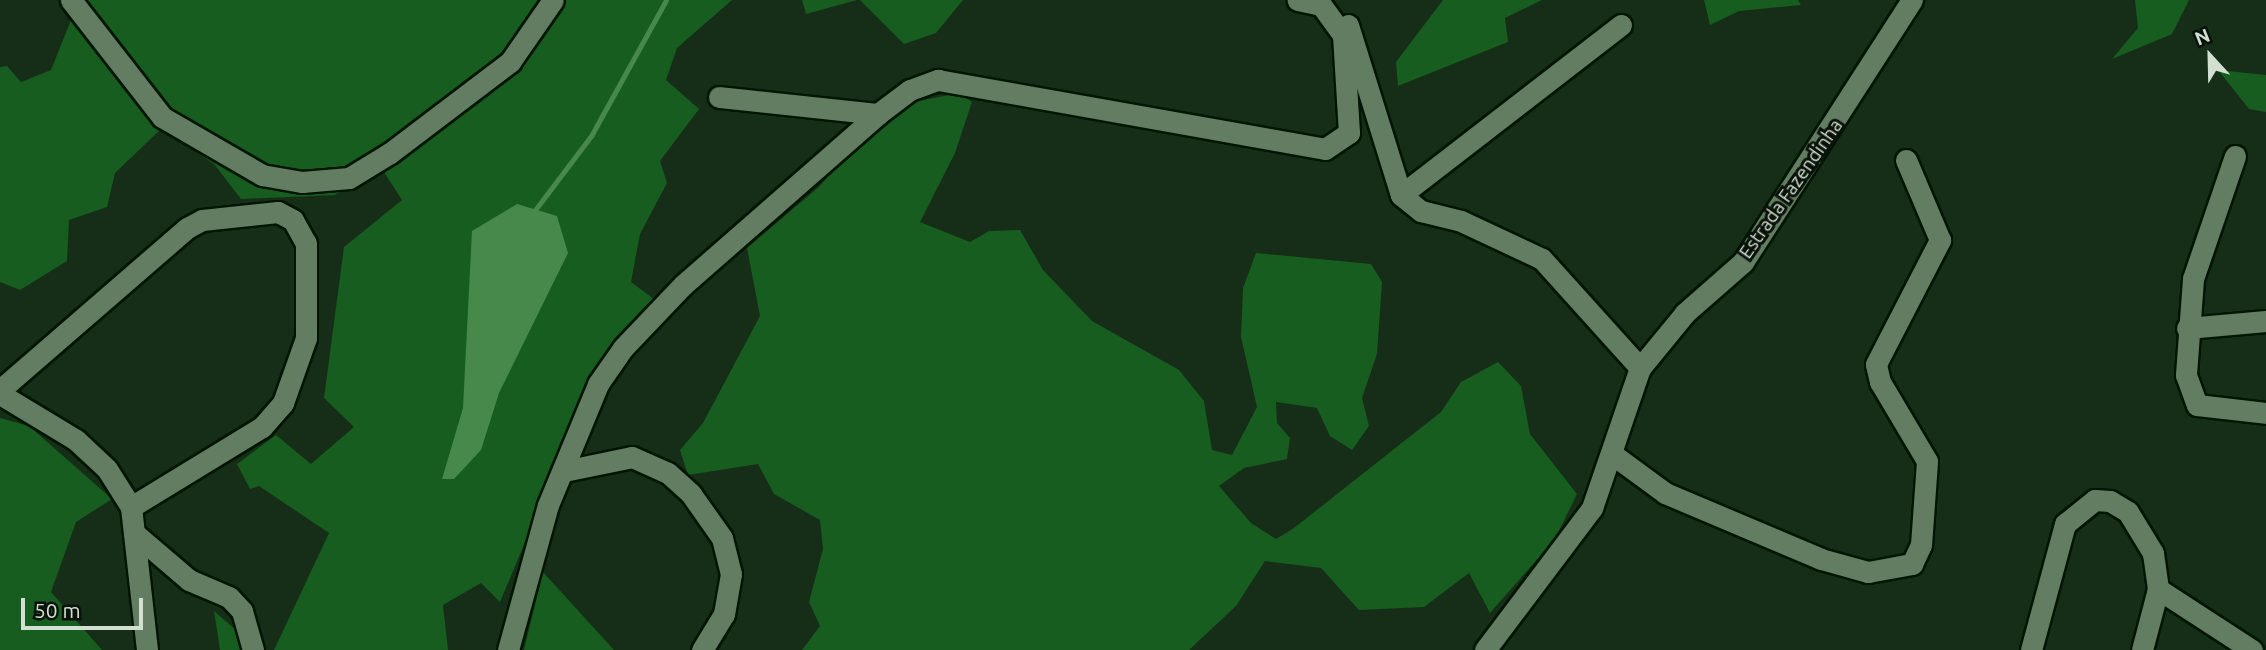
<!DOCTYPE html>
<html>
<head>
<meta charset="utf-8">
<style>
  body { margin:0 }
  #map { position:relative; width:2266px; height:650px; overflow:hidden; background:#162d17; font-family:Ubuntu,sans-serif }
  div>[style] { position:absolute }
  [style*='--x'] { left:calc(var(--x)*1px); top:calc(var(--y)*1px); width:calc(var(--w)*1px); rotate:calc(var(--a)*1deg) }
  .forest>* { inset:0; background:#175d1f }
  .water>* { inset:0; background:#47894a }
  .stream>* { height:5px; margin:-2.5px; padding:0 2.5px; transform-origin:2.5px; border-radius:2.5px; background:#47894a }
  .roads { filter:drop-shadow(2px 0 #011502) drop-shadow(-2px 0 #011502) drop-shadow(0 2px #011502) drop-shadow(0 -2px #011502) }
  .minor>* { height:21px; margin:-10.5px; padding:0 10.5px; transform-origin:10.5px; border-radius:10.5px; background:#637d63 }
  span { translate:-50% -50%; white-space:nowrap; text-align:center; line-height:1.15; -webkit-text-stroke:6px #081209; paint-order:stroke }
  .street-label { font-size:19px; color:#d2e0d2 }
  .north { position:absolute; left:2175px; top:21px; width:70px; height:70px; -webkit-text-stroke:5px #081209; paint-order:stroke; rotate:338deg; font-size:19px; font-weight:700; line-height:28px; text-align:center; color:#d2e0d2 }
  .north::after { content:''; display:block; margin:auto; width:24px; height:32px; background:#d2e0d2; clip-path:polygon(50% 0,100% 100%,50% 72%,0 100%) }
  .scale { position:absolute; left:21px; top:598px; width:122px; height:32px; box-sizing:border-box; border:4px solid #d2e0d2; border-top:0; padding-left:9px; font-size:21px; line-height:24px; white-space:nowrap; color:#d2e0d2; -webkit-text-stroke:5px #081209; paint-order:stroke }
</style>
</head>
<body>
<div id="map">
  <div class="forest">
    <div style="clip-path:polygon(71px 0,732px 0,677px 48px,666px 80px,699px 109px,660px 161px,667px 183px,640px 234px,631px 282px,655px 300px,604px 354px,500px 602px,481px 583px,443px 605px,448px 650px,274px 650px,329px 533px,259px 486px,250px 489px,237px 464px,276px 435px,311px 464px,354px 427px,324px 398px,344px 247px,402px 200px,380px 166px,335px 195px,241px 199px,214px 164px,161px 129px,115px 173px,107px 207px,69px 220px,67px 261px,20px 290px,0 282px,0 67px,7px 66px,21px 82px,51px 70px,71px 20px)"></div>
    <div style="clip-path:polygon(802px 0,857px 0,806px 14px)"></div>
    <div style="clip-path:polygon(860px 0,963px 0,936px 33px,904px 44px)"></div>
    <div style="clip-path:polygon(1443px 0,1542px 0,1505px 18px,1508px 42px,1398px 86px,1396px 62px)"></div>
    <div style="clip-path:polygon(1704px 0,1798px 0,1801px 5px,1739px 11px,1710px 25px)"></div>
    <div style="clip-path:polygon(2135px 0,2189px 0,2172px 34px,2112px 59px,2138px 28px)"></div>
    <div style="clip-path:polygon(2218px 70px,2266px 75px,2266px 112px,2249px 109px)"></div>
    <div style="clip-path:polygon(959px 93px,972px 102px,955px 153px,920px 222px,970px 242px,989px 231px,1020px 230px,1043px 270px,1092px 321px,1179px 370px,1204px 401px,1212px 450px,1232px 455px,1257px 407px,1241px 337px,1243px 288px,1256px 253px,1371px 264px,1382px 282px,1377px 354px,1362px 398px,1369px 426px,1352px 450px,1330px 436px,1317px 408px,1276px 402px,1277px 423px,1290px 438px,1287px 459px,1244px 468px,1219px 486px,1251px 523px,1276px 539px,1294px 528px,1441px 412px,1461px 382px,1498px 362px,1521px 386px,1530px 434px,1577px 494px,1555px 539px,1490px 613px,1469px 573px,1424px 607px,1359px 610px,1321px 568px,1265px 561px,1236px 606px,1189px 650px,802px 650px,820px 626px,809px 602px,823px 549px,820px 520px,774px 494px,758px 464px,688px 475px,680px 450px,703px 423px,760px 316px,747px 248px,820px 186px,868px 130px,909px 103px)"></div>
    <div style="clip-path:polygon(0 418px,29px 426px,112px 499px,76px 522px,51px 592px,102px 650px,0 650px)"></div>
    <div style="clip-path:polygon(543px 572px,614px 650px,524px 650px)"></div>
    <div style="clip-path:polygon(214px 611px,244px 637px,243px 650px,220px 650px)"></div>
  </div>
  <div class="water">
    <div style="clip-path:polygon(517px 204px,557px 216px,568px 253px,499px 393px,481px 450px,454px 479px,442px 479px,463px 408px,472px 231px)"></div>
  </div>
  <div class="stream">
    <div style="--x:535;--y:210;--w:93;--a:-52.9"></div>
    <div style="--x:591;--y:136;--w:155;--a:-61.1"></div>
  </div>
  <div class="roads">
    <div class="minor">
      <div style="--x:71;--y:0;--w:148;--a:52.1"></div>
      <div style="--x:162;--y:117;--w:116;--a:30.1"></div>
      <div style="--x:262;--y:175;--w:41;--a:9.9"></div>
      <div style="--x:302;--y:182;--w:47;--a:-4.9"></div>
      <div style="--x:349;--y:178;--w:48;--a:-31.4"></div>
      <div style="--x:390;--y:153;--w:151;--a:-37.2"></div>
      <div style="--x:510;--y:62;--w:75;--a:-55.3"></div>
      <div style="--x:1348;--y:25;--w:178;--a:72.7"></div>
      <div style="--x:1401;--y:195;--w:26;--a:39"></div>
      <div style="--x:1421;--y:211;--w:41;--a:14"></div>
      <div style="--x:1461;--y:221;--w:89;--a:25.1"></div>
      <div style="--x:1542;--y:259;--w:147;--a:48"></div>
      <div style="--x:719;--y:97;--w:160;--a:6.1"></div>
      <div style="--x:2235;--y:156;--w:130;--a:108.9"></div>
      <div style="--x:2193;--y:279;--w:96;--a:94.2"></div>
      <div style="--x:2186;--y:375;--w:32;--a:70"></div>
      <div style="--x:2197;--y:405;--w:69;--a:6.6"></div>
      <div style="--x:1401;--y:195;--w:278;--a:-37.7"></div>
      <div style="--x:2187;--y:328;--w:79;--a:-5.1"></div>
      <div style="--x:0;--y:390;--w:247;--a:-40.9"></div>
      <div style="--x:187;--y:228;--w:17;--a:-28"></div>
      <div style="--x:202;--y:220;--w:76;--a:-6"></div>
      <div style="--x:278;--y:212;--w:17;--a:28"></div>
      <div style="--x:293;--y:220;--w:26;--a:61"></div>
      <div style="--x:306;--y:243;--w:95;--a:90"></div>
      <div style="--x:306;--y:338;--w:69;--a:109.5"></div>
      <div style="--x:283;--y:403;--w:32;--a:131"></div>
      <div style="--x:262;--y:427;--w:153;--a:148.6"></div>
      <div style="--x:0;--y:394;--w:89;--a:31.2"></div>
      <div style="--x:76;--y:440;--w:42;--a:43.1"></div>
      <div style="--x:107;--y:469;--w:45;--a:57.7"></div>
      <div style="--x:131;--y:507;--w:144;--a:83.6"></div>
      <div style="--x:1612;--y:454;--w:66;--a:36.3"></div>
      <div style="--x:1665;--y:493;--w:169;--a:22.9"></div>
      <div style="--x:1821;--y:559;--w:49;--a:15.5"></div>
      <div style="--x:1868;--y:572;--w:45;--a:-10.3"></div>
      <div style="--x:1912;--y:564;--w:21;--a:-65"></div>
      <div style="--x:1921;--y:545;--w:84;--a:-85.9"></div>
      <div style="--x:1927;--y:461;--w:92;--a:-120.7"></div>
      <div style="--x:1880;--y:382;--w:18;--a:-103"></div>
      <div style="--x:1876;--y:364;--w:140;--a:-62.7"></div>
      <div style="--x:1940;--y:240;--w:87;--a:-113"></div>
      <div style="--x:564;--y:471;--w:69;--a:-11.6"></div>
      <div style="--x:632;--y:457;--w:39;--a:24"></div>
      <div style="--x:668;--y:473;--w:31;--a:42"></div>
      <div style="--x:691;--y:494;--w:54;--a:54.8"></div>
      <div style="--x:722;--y:538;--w:37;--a:76"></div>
      <div style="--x:731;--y:574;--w:41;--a:99.9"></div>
      <div style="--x:724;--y:614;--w:42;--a:121.4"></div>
      <div style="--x:134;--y:533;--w:72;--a:40.5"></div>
      <div style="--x:189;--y:580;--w:43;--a:23"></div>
      <div style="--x:229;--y:597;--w:19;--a:47"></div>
      <div style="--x:242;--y:611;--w:41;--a:74.2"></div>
      <div style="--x:2158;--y:589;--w:112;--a:33"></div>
      <div style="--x:508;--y:650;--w:150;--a:-74.6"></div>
      <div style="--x:548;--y:505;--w:131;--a:-67.5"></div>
      <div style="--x:598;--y:384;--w:44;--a:-55.2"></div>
      <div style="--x:623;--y:348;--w:87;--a:-46.4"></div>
      <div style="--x:683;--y:285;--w:259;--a:-41.2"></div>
      <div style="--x:878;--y:114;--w:40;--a:-37"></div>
      <div style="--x:910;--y:90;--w:30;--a:-20"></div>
      <div style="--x:938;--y:80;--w:393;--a:10.1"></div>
      <div style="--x:1325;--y:149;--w:29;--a:-34"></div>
      <div style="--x:1349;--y:133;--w:98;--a:-93.5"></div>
      <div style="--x:1343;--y:35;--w:37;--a:-126"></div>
      <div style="--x:1321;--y:5;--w:24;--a:-168"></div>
      <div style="--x:1485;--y:650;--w:178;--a:-53"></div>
      <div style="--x:1592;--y:508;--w:148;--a:-71.1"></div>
      <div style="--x:1640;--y:368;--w:71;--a:-50.7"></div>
      <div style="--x:1685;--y:313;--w:77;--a:-41.3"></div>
      <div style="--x:1743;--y:262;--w:312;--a:-57.2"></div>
      <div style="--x:2031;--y:650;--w:131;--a:-74.9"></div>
      <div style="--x:2065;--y:524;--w:38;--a:-39"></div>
      <div style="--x:2095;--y:500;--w:15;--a:4"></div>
      <div style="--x:2110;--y:501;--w:21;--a:31"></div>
      <div style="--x:2128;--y:512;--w:48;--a:58.6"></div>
      <div style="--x:2153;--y:553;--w:36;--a:82"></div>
      <div style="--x:2158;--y:589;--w:63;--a:104.7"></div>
    </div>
  </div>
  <div class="street-label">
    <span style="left:1791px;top:189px;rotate:-55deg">Estrada Fazendinha</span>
  </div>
  <div class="north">N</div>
  <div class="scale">50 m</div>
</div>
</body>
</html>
